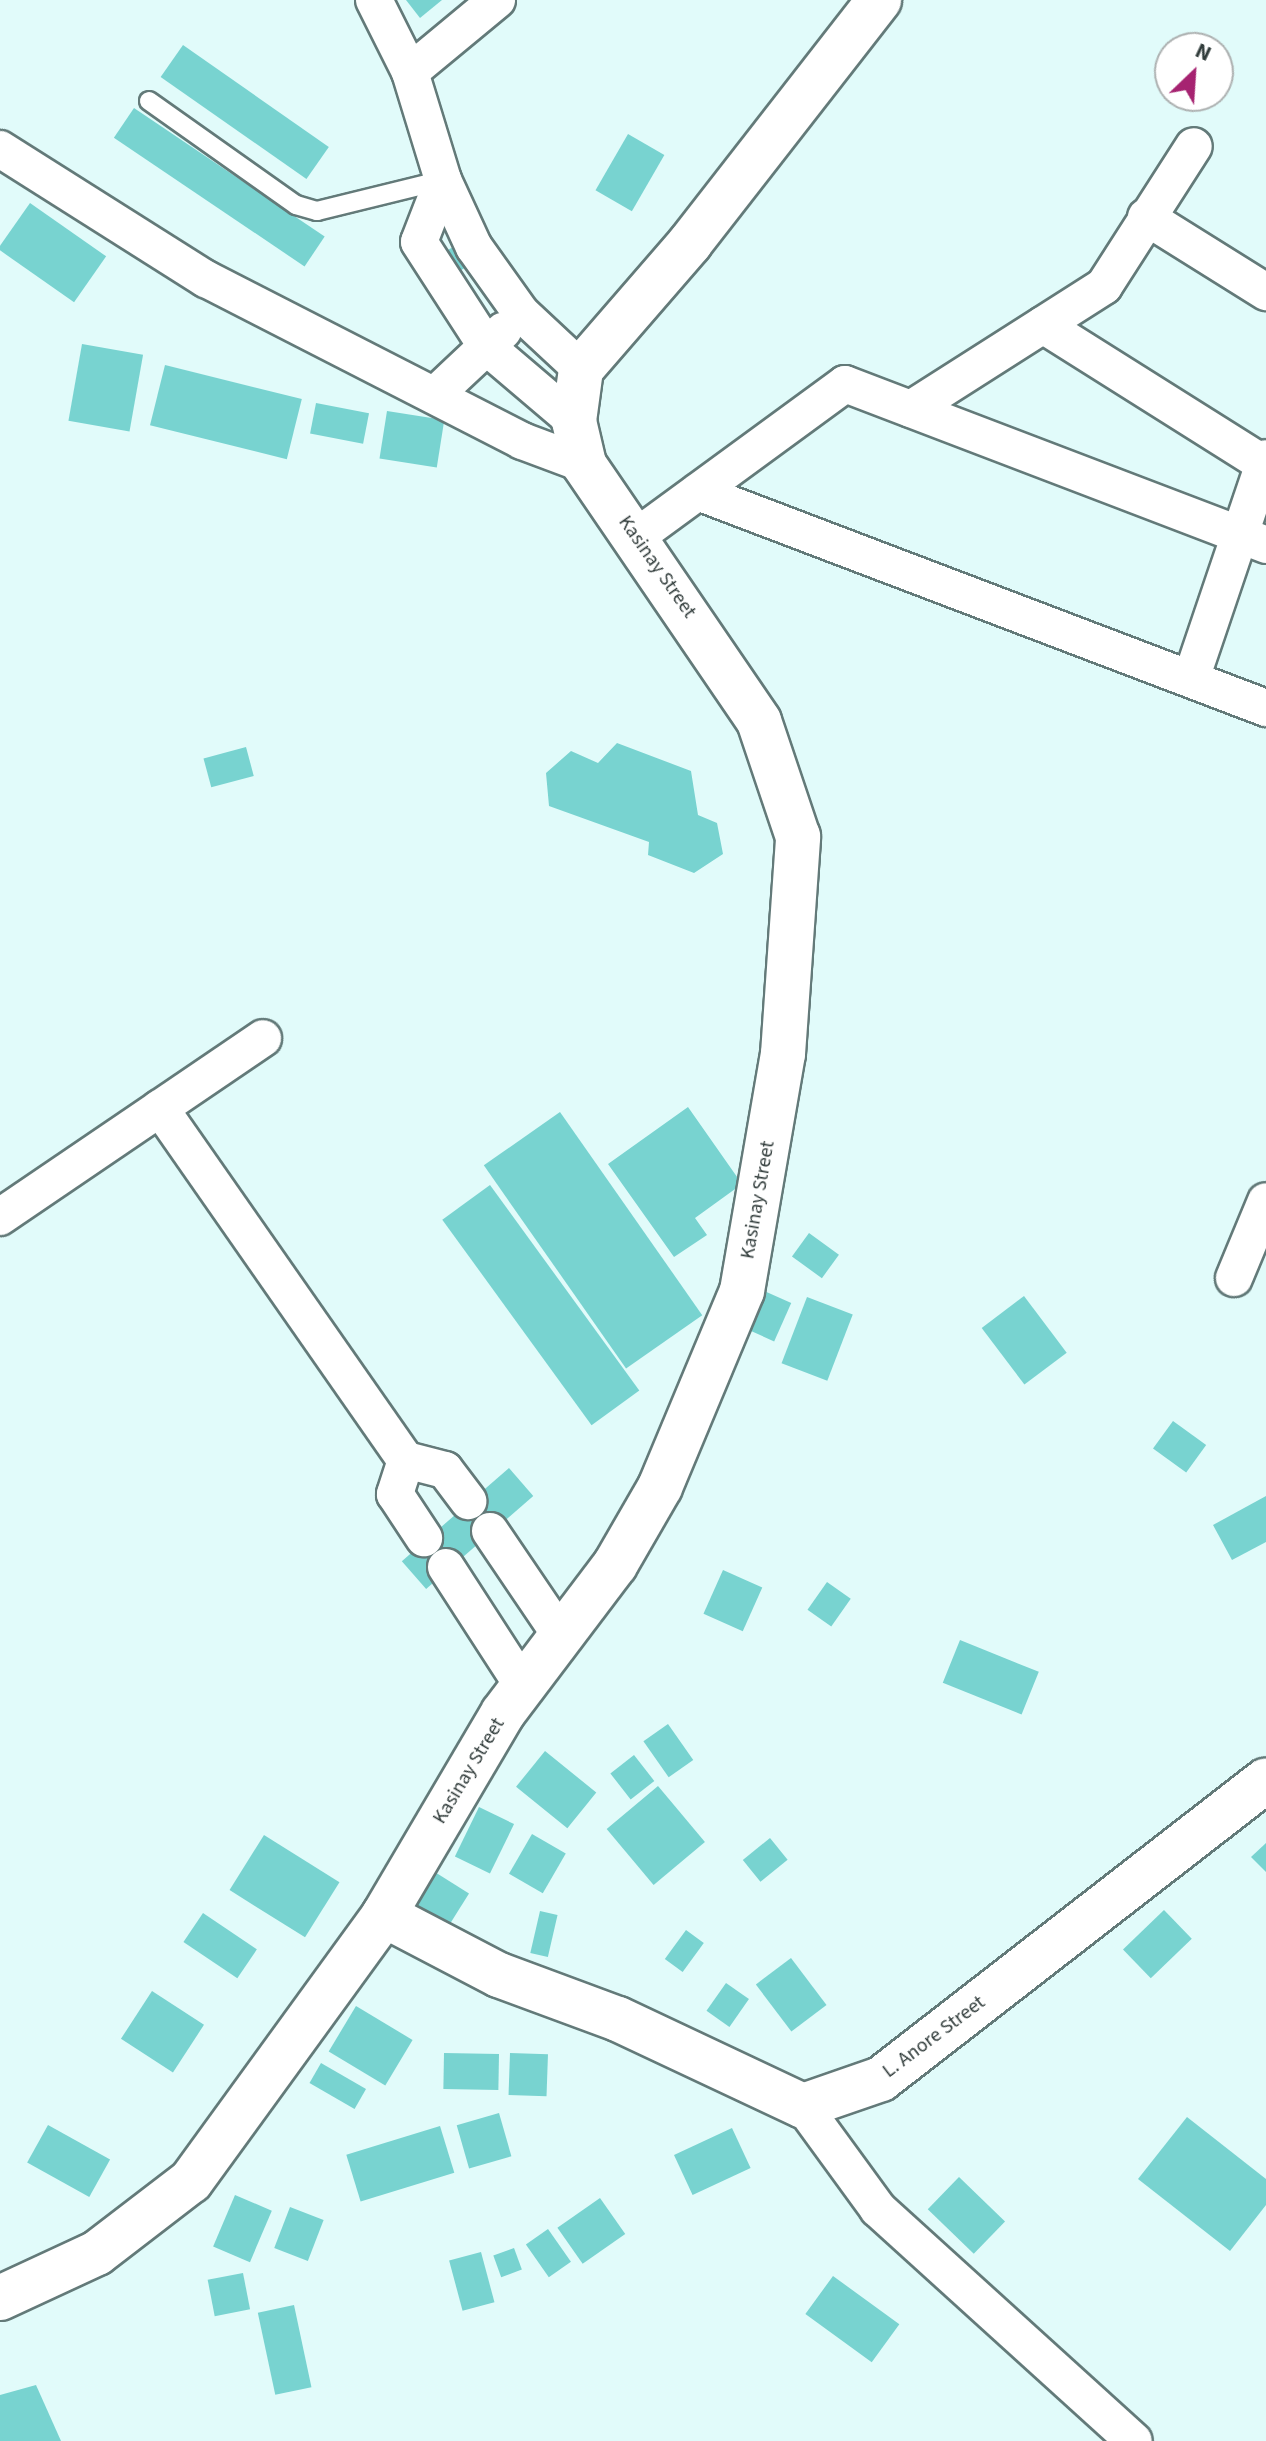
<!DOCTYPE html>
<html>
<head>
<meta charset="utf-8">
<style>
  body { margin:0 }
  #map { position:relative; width:1266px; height:2441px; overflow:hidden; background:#e1fbfa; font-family:"Source Sans 3",sans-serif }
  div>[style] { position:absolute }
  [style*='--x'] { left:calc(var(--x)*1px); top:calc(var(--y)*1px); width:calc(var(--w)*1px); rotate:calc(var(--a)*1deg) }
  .building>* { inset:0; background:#78d3d0; transform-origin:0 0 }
  .roads { filter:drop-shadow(2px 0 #637a79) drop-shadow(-2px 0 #637a79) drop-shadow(0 2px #637a79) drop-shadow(0 -2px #637a79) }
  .lane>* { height:18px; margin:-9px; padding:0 9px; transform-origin:9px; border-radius:9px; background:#fff }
  .street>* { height:36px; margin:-18px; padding:0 18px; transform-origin:18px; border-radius:18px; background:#fff }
  .secondary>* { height:44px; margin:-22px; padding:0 22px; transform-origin:22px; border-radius:22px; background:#fff }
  span { translate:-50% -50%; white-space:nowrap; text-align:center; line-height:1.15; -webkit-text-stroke:6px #fff; paint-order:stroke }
  .street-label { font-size:20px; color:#313c3b }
  .north { position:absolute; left:1154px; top:32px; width:80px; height:80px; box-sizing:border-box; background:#fff; border:2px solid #adb1b1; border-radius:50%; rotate:25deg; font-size:22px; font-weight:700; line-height:32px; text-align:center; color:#313c3b }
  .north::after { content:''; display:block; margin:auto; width:28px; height:36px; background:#a62371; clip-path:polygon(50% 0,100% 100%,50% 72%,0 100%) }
</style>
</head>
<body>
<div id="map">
  <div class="building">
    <div style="clip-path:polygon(406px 0,442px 0,420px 18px)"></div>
    <div style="left:183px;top:45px;width:178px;height:39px;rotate:35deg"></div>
    <div style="left:134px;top:108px;width:230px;height:36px;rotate:34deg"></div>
    <div style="left:628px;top:134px;width:42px;height:65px;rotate:30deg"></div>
    <div style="left:30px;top:203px;width:93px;height:56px;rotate:35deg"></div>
    <div style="left:460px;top:243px;width:24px;height:25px;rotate:60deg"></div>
    <div style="left:82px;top:344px;width:62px;height:78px;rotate:10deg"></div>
    <div style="left:165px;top:365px;width:141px;height:62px;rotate:14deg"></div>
    <div style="left:316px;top:403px;width:54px;height:31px;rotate:11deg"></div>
    <div style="left:387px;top:411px;width:58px;height:48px;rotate:9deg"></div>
    <div style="clip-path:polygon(617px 743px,691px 771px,698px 815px,717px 823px,723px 854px,694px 873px,648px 855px,649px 842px,549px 806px,546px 773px,571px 751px,598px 763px)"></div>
    <div style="left:246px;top:747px;width:30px;height:44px;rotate:75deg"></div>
    <div style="clip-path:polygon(688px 1107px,742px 1184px,695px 1218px,707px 1235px,674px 1257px,608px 1164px)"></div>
    <div style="left:560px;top:1112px;width:248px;height:93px;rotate:55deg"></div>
    <div style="left:490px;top:1185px;width:254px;height:59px;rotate:54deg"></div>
    <div style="left:809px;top:1233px;width:37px;height:29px;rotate:36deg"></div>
    <div style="left:762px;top:1290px;width:32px;height:42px;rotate:24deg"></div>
    <div style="left:1024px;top:1296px;width:71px;height:53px;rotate:53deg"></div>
    <div style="left:807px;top:1297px;width:49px;height:71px;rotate:21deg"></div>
    <div style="left:1173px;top:1421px;width:41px;height:34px;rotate:36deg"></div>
    <div style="left:509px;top:1468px;width:37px;height:142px;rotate:49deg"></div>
    <div style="clip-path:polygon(1266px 1496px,1266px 1542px,1232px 1560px,1213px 1525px)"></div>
    <div style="left:723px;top:1570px;width:43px;height:48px;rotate:24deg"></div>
    <div style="left:827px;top:1582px;width:29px;height:34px;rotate:35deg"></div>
    <div style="left:960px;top:1640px;width:85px;height:46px;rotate:22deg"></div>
    <div style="left:668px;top:1724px;width:44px;height:30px;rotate:55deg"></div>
    <div style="left:545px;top:1751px;width:66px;height:46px;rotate:39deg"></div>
    <div style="left:634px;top:1755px;width:33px;height:30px;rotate:52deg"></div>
    <div style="left:658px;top:1786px;width:73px;height:67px;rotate:50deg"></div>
    <div style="left:479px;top:1807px;width:39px;height:55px;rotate:26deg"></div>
    <div style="left:532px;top:1834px;width:39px;height:46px;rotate:30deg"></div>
    <div style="left:264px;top:1835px;width:89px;height:65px;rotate:32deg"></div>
    <div style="left:770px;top:1838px;width:28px;height:35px;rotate:51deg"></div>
    <div style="clip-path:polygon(1266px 1843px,1266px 1872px,1251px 1857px)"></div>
    <div style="left:430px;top:1869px;width:46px;height:40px;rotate:32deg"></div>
    <div style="left:1164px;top:1910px;width:40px;height:57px;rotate:46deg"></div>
    <div style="left:540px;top:1911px;width:18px;height:43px;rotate:13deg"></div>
    <div style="left:203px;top:1913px;width:65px;height:35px;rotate:34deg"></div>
    <div style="left:686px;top:1930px;width:22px;height:36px;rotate:36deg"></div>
    <div style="left:791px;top:1958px;width:59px;height:44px;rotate:53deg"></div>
    <div style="left:726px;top:1983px;width:28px;height:34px;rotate:35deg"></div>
    <div style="left:152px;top:1991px;width:62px;height:57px;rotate:33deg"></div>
    <div style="left:356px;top:2006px;width:66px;height:53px;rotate:31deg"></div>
    <div style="left:444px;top:2053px;width:55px;height:36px;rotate:1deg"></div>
    <div style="left:510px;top:2053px;width:38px;height:42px;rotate:2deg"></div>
    <div style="left:321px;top:2063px;width:52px;height:23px;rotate:30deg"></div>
    <div style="left:499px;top:2113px;width:45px;height:44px;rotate:74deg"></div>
    <div style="clip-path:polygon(1187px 2117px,1266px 2179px,1266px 2205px,1230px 2251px,1138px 2179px)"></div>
    <div style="left:48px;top:2125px;width:71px;height:43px;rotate:29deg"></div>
    <div style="left:440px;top:2126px;width:49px;height:98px;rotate:73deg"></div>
    <div style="left:732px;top:2128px;width:44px;height:64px;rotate:65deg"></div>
    <div style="left:959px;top:2177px;width:64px;height:45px;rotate:44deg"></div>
    <div style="left:235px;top:2195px;width:40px;height:56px;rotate:23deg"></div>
    <div style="left:600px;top:2198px;width:44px;height:52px;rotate:55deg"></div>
    <div style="left:290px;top:2207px;width:36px;height:44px;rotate:21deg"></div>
    <div style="left:548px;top:2229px;width:40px;height:27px;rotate:55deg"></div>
    <div style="left:514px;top:2248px;width:23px;height:22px;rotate:70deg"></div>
    <div style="left:481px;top:2252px;width:52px;height:33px;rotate:75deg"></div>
    <div style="left:243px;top:2273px;width:37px;height:36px;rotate:79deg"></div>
    <div style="left:833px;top:2276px;width:82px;height:47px;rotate:36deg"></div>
    <div style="left:294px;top:2305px;width:84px;height:37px;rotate:78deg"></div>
    <div style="clip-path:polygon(36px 2385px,61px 2441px,0 2441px,0 2395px)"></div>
  </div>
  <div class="roads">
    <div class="lane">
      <div style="--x:149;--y:101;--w:180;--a:35.3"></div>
      <div style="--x:296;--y:205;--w:22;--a:16"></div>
      <div style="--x:317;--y:211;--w:130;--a:-13.8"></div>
    </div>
    <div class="street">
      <div style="--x:374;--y:0;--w:80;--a:63.4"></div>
      <div style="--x:410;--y:72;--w:113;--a:73"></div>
      <div style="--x:443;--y:180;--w:74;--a:65.2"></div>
      <div style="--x:474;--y:247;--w:81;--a:54.5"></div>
      <div style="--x:521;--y:313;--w:82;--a:43"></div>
      <div style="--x:410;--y:72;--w:113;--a:-39.6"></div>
      <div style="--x:0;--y:149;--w:244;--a:32.3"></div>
      <div style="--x:206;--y:279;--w:355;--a:27.1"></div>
      <div style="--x:522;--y:441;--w:66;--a:20.4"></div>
      <div style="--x:443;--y:180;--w:66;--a:111.2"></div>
      <div style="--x:419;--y:242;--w:125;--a:57.1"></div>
      <div style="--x:487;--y:347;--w:114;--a:40.4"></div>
      <div style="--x:1146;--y:217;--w:142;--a:32"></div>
      <div style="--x:1043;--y:325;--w:261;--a:32.2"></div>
      <div style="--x:437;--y:393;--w:91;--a:-43.2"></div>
      <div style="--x:911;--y:409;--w:229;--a:-32.5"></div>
      <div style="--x:1104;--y:286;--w:166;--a:-57.3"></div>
      <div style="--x:698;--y:492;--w:608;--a:20.82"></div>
      <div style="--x:636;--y:537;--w:259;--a:-36.2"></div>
      <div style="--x:845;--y:384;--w:451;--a:20.9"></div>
      <div style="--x:1191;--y:679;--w:233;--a:-71.3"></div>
      <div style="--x:160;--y:1108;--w:429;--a:55.1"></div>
      <div style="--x:406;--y:1460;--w:40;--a:14.4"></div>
      <div style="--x:445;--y:1470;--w:39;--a:53"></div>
      <div style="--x:0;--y:1217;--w:318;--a:-34.2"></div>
      <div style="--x:1234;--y:1278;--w:83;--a:-67.4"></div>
      <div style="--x:406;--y:1460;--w:36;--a:108"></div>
      <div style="--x:395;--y:1494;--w:53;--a:56.6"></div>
      <div style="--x:490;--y:1531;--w:127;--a:55.9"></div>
      <div style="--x:446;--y:1567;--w:142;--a:57.1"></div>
      <div style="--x:803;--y:2106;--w:127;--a:53.9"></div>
      <div style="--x:878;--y:2209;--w:345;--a:42.2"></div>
    </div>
    <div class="secondary">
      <div style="--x:384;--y:1915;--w:130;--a:27.6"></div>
      <div style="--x:499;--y:1975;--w:127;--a:20.3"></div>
      <div style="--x:618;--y:2019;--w:204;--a:25.2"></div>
      <div style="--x:803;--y:2106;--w:83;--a:-19.1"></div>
      <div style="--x:881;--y:2079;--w:487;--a:-37.8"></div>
      <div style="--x:0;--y:2298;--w:107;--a:-24.9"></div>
      <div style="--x:97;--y:2253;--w:118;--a:-37.5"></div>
      <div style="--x:191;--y:2181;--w:329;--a:-54"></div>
      <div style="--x:384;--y:1915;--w:234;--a:-59.5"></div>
      <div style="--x:503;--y:1713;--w:186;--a:-52.9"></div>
      <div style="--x:615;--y:1565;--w:90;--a:-60"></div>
      <div style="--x:660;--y:1487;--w:212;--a:-67.3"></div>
      <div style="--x:742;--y:1291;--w:241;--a:-80.2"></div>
      <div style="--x:783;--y:1054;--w:218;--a:-86"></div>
      <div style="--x:798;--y:837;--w:122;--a:-108.6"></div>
      <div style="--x:759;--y:721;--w:311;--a:-124.3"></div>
      <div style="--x:584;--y:464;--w:44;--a:-103.1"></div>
      <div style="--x:574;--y:421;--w:52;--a:-82.3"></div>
      <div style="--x:581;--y:369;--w:167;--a:-49.1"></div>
      <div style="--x:690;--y:243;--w:308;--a:-52.1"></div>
    </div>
  </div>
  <div class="street-label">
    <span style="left:657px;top:567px;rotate:55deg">Kasinay Street</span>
    <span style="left:758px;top:1200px;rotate:-80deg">Kasinay Street</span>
    <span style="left:469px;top:1771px;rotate:-59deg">Kasinay Street</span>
    <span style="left:934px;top:2037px;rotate:-37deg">L. Anore Street</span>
  </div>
  <div class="north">N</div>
</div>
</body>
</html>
